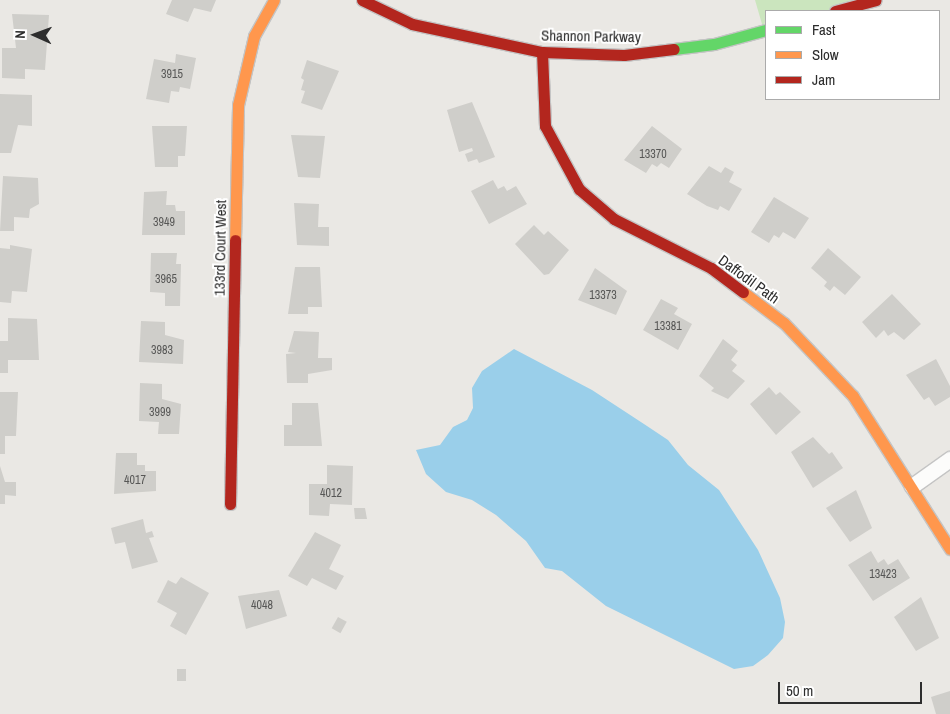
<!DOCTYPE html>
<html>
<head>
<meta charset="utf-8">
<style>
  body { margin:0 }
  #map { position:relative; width:950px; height:714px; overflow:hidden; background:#eae8e4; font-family:"Archivo Narrow",sans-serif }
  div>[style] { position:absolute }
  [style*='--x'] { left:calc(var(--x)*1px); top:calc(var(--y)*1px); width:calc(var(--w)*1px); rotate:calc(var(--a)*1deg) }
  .green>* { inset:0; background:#cbe5be }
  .water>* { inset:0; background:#9acfea }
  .building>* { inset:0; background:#cfceca; transform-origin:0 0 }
  .roads { filter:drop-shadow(1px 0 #c4c4c4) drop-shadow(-1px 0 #c4c4c4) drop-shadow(0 1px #c4c4c4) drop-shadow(0 -1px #c4c4c4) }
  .street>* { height:15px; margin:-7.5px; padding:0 7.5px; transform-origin:7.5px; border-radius:7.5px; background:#fcfcfb }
  .fast>* { height:11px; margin:-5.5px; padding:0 5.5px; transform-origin:5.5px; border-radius:5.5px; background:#63d668 }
  .slow>* { height:11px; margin:-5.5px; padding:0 5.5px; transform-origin:5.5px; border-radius:5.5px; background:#ff974d }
  .jam>* { height:11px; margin:-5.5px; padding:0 5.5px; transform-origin:5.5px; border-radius:5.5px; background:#b3261e }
  span { translate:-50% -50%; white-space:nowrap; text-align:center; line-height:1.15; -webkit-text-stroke:4px #fff; paint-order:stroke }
  .number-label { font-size:12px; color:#575756 }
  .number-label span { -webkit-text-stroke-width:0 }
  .street-label { font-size:15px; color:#2d2d2d }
  .legend { position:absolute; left:765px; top:10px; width:175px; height:90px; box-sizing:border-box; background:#fff; border:1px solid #ababab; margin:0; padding:6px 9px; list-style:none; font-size:15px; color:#2d2d2d }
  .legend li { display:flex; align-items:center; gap:10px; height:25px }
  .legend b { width:25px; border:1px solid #ababab }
  .north { position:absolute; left:10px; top:10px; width:50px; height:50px; -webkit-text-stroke:4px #fff; paint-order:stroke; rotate:272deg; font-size:14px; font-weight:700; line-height:20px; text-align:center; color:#2d2d2d }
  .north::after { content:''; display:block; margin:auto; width:18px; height:22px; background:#2d2d2d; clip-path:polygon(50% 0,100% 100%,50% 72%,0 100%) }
  .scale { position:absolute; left:778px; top:682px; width:144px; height:22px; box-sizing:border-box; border:2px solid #2d2d2d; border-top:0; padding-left:6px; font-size:15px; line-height:18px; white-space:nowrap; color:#2d2d2d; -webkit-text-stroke:4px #fff; paint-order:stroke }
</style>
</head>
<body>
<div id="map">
  <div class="green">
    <div style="clip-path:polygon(755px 0,876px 0,835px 11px,766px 11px,764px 31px)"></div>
  </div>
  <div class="water">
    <div style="clip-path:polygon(514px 349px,592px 390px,647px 426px,668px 440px,688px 465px,719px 490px,758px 550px,780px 598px,785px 622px,783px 638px,768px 655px,753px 666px,734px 669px,606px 606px,562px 571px,545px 568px,526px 541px,496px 515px,472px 500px,446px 492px,426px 474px,416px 450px,440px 445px,453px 427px,467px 420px,473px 408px,472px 388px,482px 371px)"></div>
  </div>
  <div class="building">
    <div style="clip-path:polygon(172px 0,216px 0,211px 12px,194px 8px,188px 22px,166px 14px)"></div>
    <div style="clip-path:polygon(12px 14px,49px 15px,45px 70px,25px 69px,25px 79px,2px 78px,2px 48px,16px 48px)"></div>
    <div style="clip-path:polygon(176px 54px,196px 58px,190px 89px,180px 87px,179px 92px,171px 91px,169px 103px,146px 99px,154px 59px,175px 63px)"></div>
    <div style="clip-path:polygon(307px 60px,339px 71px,322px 110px,301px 103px,305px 91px,301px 90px,304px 80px,301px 78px)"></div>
    <div style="clip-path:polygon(0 94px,32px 95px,32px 126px,18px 125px,11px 153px,0 153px)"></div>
    <div style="clip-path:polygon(472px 102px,495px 157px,479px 163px,477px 159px,468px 162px,465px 154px,473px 151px,472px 148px,459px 152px,447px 110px)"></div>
    <div style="clip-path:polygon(152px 126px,187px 126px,185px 156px,178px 156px,178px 167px,155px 167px)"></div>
    <div style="clip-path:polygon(652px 126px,682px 149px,669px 168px,661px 163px,657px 167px,652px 164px,646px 173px,624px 160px)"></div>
    <div style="clip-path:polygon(291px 135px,325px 136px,320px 178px,298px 177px)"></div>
    <div style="clip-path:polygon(709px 166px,721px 173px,725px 167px,734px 172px,729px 182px,742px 189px,729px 211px,720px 206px,718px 210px,707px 206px,687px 194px)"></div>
    <div style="clip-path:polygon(3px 176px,38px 178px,39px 204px,30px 209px,29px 218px,14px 217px,14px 231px,0 231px)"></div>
    <div style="clip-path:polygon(493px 180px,498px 189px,504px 186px,507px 191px,516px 186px,527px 204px,489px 224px,471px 191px)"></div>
    <div style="clip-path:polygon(167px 191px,166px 205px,175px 205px,176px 211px,185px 211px,185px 235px,142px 235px,144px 192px)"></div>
    <div style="clip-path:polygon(774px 197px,809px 218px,795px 239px,783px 232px,779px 238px,774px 235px,769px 243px,751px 232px)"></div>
    <div style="clip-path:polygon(294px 203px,319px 204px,318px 227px,329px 227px,329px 246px,297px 245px)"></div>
    <div style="clip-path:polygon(534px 225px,544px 235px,548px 231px,569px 250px,549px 274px,544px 275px,515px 244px)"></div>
    <div style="clip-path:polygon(10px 245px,32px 249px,27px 292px,12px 291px,11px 303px,0 302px,0 248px,10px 249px)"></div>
    <div style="clip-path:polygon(828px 248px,861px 277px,845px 295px,834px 286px,830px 291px,824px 286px,827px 282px,811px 268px)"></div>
    <div style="clip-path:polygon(151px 253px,177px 253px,176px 264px,181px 264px,180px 306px,165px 306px,165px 293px,150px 292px)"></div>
    <div style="clip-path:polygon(295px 267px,320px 267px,322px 307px,308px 307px,308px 314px,288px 314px)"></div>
    <div style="clip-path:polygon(595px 268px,627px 291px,616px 315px,578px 300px)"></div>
    <div style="clip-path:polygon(892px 294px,921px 324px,904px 340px,894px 332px,888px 336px,884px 330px,876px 338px,862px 322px)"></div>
    <div style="clip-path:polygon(661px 299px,678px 308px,674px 314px,692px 324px,678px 350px,643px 330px)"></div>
    <div style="clip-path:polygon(8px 318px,37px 319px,39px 360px,8px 360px,8px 373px,0 373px,0 341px,8px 341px)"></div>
    <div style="clip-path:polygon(141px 321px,165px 322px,165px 335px,184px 340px,183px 364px,139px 362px)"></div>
    <div style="clip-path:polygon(294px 331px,319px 332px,318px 358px,332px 358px,332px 370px,308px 374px,308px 383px,287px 383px,286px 354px,296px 353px,288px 352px)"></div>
    <div style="clip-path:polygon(723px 339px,738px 351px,731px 360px,737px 365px,732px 371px,745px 381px,728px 399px,711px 391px,714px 388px,699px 376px)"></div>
    <div style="clip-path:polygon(936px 359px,950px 386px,950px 397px,935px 406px,929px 397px,924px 400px,906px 375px)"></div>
    <div style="clip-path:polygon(140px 383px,162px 384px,162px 399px,181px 404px,179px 434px,158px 434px,159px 422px,139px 421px)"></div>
    <div style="clip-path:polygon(769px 387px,776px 395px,780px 392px,801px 412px,776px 435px,750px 404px)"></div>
    <div style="clip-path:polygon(0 392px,18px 392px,16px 436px,5px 436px,5px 454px,0 454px)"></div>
    <div style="clip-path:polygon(292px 403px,318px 403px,322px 446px,284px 446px,284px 425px,292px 425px)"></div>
    <div style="clip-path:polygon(813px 437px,829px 454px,832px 452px,843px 468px,813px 488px,791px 452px)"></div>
    <div style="clip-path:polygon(116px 453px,137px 453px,137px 465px,145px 465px,145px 471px,156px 471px,156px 491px,114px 494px)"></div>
    <div style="clip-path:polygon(327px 465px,353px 466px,352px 505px,330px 504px,329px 516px,309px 515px,309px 484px,327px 484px)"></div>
    <div style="clip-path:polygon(0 466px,5px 482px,16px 482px,16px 496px,5px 495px,5px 504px,0 504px)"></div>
    <div style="clip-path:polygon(856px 490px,872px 528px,850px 542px,826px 508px)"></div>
    <div style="clip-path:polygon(354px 508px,365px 508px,367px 519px,355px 519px)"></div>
    <div style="clip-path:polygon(143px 519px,146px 533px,152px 531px,154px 537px,149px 538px,158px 562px,132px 569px,125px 542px,115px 544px,111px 528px)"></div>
    <div style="clip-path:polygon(315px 532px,341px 545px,329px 569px,344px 576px,336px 590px,312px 578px,307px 586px,288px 576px)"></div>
    <div style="clip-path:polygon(871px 551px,878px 563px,884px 559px,888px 565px,898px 559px,910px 578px,873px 601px,848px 565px)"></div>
    <div style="clip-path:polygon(181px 577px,209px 593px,186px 635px,170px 626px,177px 613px,157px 602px,168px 580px,176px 584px)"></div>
    <div style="clip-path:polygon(279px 590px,287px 616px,246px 629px,238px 596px)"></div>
    <div style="clip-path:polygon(921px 597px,939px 638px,916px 651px,894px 617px)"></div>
    <div style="left:338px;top:617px;width:10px;height:13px;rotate:29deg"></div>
    <div style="left:177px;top:669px;width:9px;height:12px"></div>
    <div style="clip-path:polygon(950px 691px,950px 714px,936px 714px,931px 697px)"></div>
  </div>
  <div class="roads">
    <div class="street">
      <div style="--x:912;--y:486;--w:47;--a:-35.4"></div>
    </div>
    <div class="fast">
      <div style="--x:674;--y:49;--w:40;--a:-7.1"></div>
      <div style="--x:714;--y:44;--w:54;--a:-15.1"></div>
    </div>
    <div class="slow">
      <div style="--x:235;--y:240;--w:135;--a:-88.7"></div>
      <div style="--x:238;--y:105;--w:71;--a:-76.9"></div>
      <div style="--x:254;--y:36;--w:41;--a:-60.9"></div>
      <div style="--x:743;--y:292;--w:51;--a:37.1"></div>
      <div style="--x:784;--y:323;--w:100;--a:46.6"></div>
      <div style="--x:853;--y:396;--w:181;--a:57.6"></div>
    </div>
    <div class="jam">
      <div style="--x:362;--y:0;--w:55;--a:25.6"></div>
      <div style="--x:412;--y:24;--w:133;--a:12.2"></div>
      <div style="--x:542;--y:52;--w:82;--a:2.1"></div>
      <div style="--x:624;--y:55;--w:50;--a:-6.8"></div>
      <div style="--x:835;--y:11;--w:42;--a:-15"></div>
      <div style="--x:542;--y:52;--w:74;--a:87.7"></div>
      <div style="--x:545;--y:126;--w:72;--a:61.6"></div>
      <div style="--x:579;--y:189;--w:46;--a:40.6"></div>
      <div style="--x:614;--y:219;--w:109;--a:26.8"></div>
      <div style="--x:711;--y:268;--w:40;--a:37"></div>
      <div style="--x:230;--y:504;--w:264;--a:-88.9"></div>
    </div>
  </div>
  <div class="number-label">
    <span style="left:172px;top:75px">3915</span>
    <span style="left:653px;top:155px">13370</span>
    <span style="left:164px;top:223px">3949</span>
    <span style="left:166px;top:280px">3965</span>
    <span style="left:603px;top:296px">13373</span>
    <span style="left:668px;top:327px">13381</span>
    <span style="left:162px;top:351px">3983</span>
    <span style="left:160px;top:413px">3999</span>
    <span style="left:135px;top:481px">4017</span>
    <span style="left:331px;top:494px">4012</span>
    <span style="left:883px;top:575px">13423</span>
    <span style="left:262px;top:606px">4048</span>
  </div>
  <div class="street-label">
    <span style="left:591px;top:36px;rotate:1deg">Shannon Parkway</span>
    <span style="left:220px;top:248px;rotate:-89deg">133rd Court West</span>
    <span style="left:749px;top:279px;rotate:36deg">Daffodil Path</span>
  </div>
  <ul class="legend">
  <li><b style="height:6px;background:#63d668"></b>Fast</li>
  <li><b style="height:6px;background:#ff974d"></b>Slow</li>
  <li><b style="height:6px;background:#b3261e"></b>Jam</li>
  </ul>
  <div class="north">N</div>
  <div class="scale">50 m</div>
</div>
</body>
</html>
